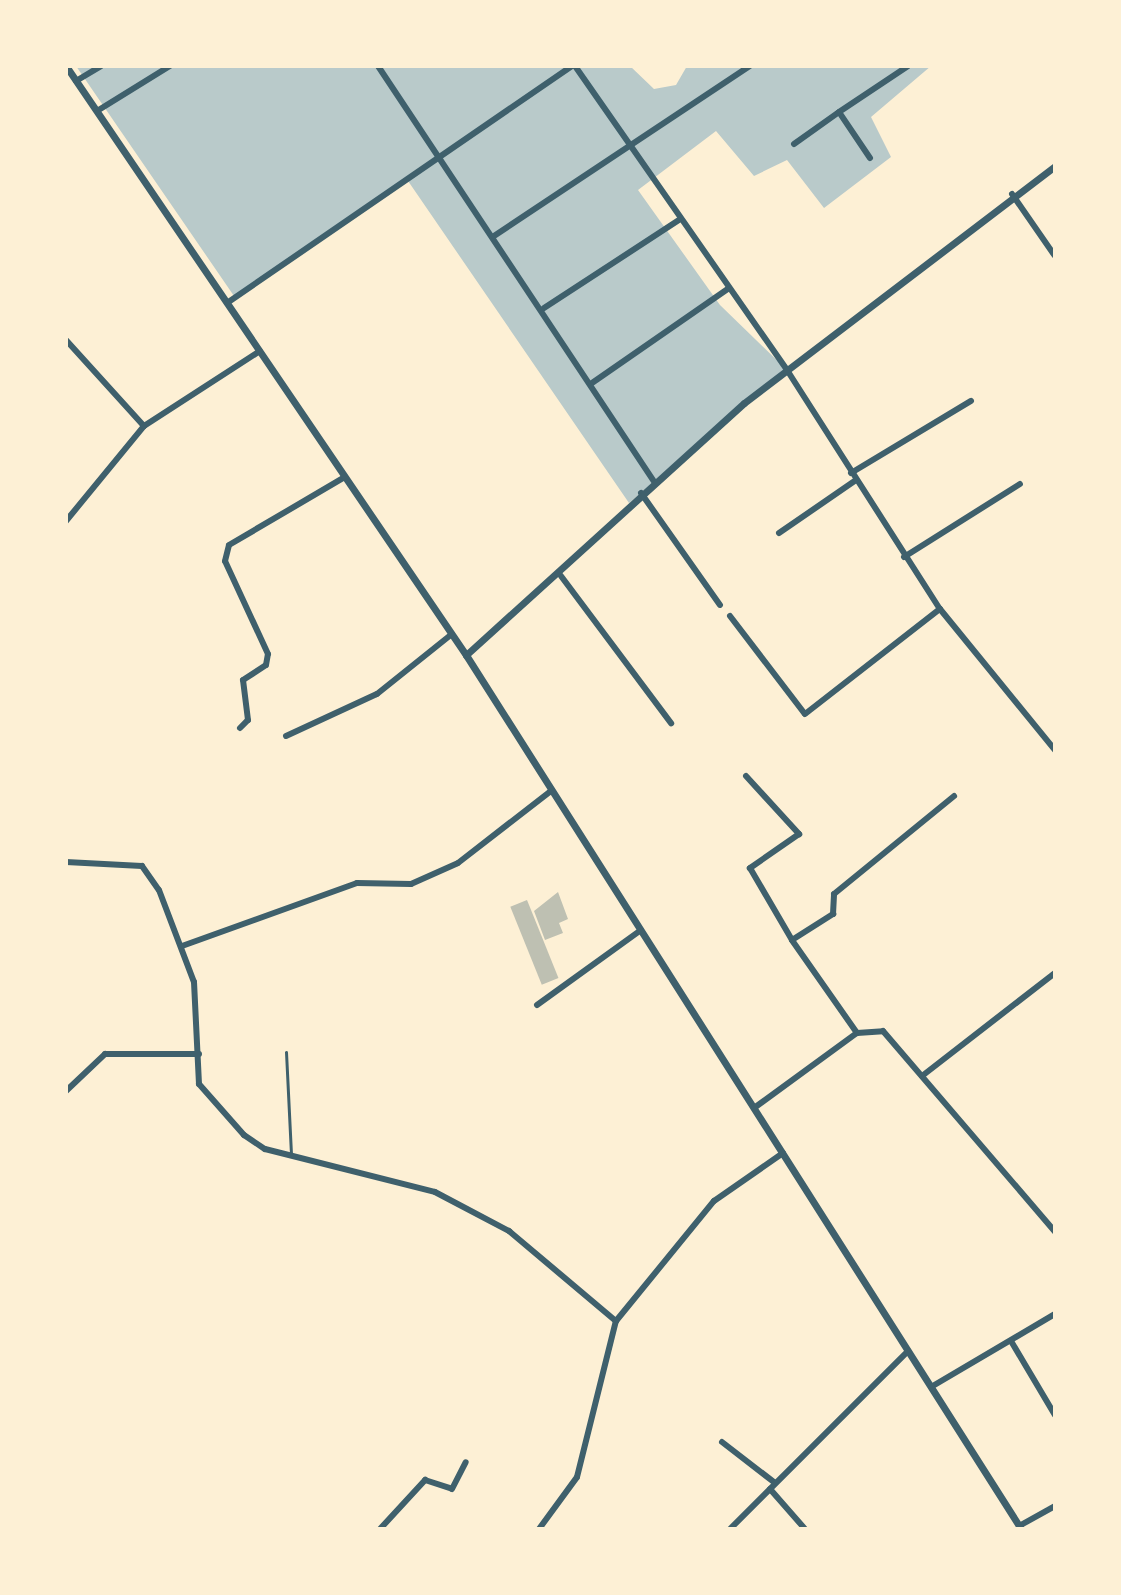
<!DOCTYPE html>
<html>
<head>
<meta charset="utf-8">
<style>
  body { margin:0 }
  #map { position:relative; width:1121px; height:1595px; overflow:hidden; background:#fdf0d5; font-family:"Open Sans",sans-serif }
  div>[style] { position:absolute }
  [style*='--x'] { left:calc(var(--x)*1px); top:calc(var(--y)*1px); width:calc(var(--w)*1px); rotate:calc(var(--a)*1deg) }
  .green>* { inset:0; background:#b9caca }
  .building>* { inset:0; background:#bec0b2; transform-origin:0 0 }
  .service>* { height:3px; margin:-1.5px; padding:0 1.5px; transform-origin:1.5px; border-radius:1.5px; background:#3f606c }
  .minor>* { height:6px; margin:-3px; padding:0 3px; transform-origin:3px; border-radius:3px; background:#3f606c }
  .tertiary>* { height:7px; margin:-3.5px; padding:0 3.5px; transform-origin:3.5px; border-radius:3.5px; background:#3f606c }
  span { translate:-50% -50%; white-space:nowrap; text-align:center; line-height:1.15; -webkit-text-stroke:8px #fdf0d5; paint-order:stroke }
  .frame { position:absolute; inset:0; border:68px solid #fdf0d5; pointer-events:none }
</style>
</head>
<body>
<div id="map">
  <div class="green">
    <div style="clip-path:polygon(76px 66px,630px 66px,654px 89px,676px 85px,687px 66px,931px 66px,871px 117px,891px 157px,824px 208px,787px 160px,754px 176px,716px 131px,638px 190px,720px 305px,787px 370px,629px 503px,406px 178px,234px 296px)"></div>
  </div>
  <div class="building">
    <div style="clip-path:polygon(558px 892px,568px 919px,559px 923px,563px 933px,545px 940px,534px 911px)"></div>
    <div style="left:527px;top:900px;width:84px;height:18px;rotate:68deg"></div>
  </div>
  <div class="service">
    <div style="--x:286;--y:1052;--w:103;--a:87.2"></div>
  </div>
  <div class="minor">
    <div style="--x:378;--y:66;--w:498;--a:56.4"></div>
    <div style="--x:575;--y:66;--w:371;--a:55.1"></div>
    <div style="--x:787;--y:370;--w:284;--a:57.4"></div>
    <div style="--x:940;--y:609;--w:182;--a:50.8"></div>
    <div style="--x:76;--y:81;--w:29;--a:-31"></div>
    <div style="--x:97;--y:111;--w:86;--a:-31.7"></div>
    <div style="--x:794;--y:144;--w:55;--a:-35.4"></div>
    <div style="--x:870;--y:158;--w:55;--a:-124"></div>
    <div style="--x:839;--y:112;--w:83;--a:-33.7"></div>
    <div style="--x:1012;--y:194;--w:75;--a:55.3"></div>
    <div style="--x:494;--y:236;--w:307;--a:-33.6"></div>
    <div style="--x:227;--y:303;--w:419;--a:-34.5"></div>
    <div style="--x:544;--y:308;--w:161;--a:-33.1"></div>
    <div style="--x:66;--y:340;--w:116;--a:47.8"></div>
    <div style="--x:592;--y:383;--w:165;--a:-34.7"></div>
    <div style="--x:851;--y:473;--w:140;--a:-31"></div>
    <div style="--x:641;--y:493;--w:137;--a:54.8"></div>
    <div style="--x:66;--y:521;--w:123;--a:-50.6"></div>
    <div style="--x:144;--y:426;--w:138;--a:-32.9"></div>
    <div style="--x:779;--y:533;--w:93;--a:-34.5"></div>
    <div style="--x:904;--y:557;--w:137;--a:-32.2"></div>
    <div style="--x:561;--y:576;--w:184;--a:53.2"></div>
    <div style="--x:730;--y:616;--w:123;--a:52.6"></div>
    <div style="--x:805;--y:714;--w:171;--a:-37.9"></div>
    <div style="--x:240;--y:728;--w:11;--a:-45"></div>
    <div style="--x:248;--y:720;--w:40;--a:-97.1"></div>
    <div style="--x:243;--y:680;--w:27;--a:-33"></div>
    <div style="--x:266;--y:665;--w:11;--a:-80"></div>
    <div style="--x:268;--y:654;--w:102;--a:-114.8"></div>
    <div style="--x:225;--y:561;--w:16;--a:-76"></div>
    <div style="--x:229;--y:545;--w:134;--a:-30.4"></div>
    <div style="--x:286;--y:736;--w:100;--a:-24.8"></div>
    <div style="--x:377;--y:694;--w:96;--a:-38.7"></div>
    <div style="--x:746;--y:776;--w:79;--a:47.6"></div>
    <div style="--x:799;--y:834;--w:60;--a:145.2"></div>
    <div style="--x:750;--y:868;--w:83;--a:59.7"></div>
    <div style="--x:66;--y:862;--w:76;--a:3"></div>
    <div style="--x:142;--y:866;--w:29;--a:55"></div>
    <div style="--x:159;--y:890;--w:98;--a:69.2"></div>
    <div style="--x:194;--y:982;--w:102;--a:87.2"></div>
    <div style="--x:199;--y:1084;--w:68;--a:48.6"></div>
    <div style="--x:244;--y:1135;--w:25;--a:34"></div>
    <div style="--x:265;--y:1149;--w:175;--a:14.2"></div>
    <div style="--x:435;--y:1192;--w:84;--a:27.8"></div>
    <div style="--x:509;--y:1231;--w:140;--a:40.1"></div>
    <div style="--x:616;--y:1321;--w:155;--a:-50.8"></div>
    <div style="--x:714;--y:1201;--w:84;--a:-34.8"></div>
    <div style="--x:182;--y:946;--w:186;--a:-19.8"></div>
    <div style="--x:357;--y:883;--w:54;--a:1.1"></div>
    <div style="--x:411;--y:884;--w:51;--a:-24.1"></div>
    <div style="--x:458;--y:863;--w:119;--a:-37.8"></div>
    <div style="--x:537;--y:1005;--w:128;--a:-35.8"></div>
    <div style="--x:857;--y:1033;--w:113;--a:-125"></div>
    <div style="--x:792;--y:940;--w:49;--a:-32.4"></div>
    <div style="--x:833;--y:914;--w:20;--a:-87"></div>
    <div style="--x:834;--y:894;--w:155;--a:-39.2"></div>
    <div style="--x:922;--y:1076;--w:168;--a:-37.8"></div>
    <div style="--x:66;--y:1091;--w:54;--a:-43.5"></div>
    <div style="--x:105;--y:1054;--w:94;--a:0"></div>
    <div style="--x:754;--y:1108;--w:127;--a:-36.1"></div>
    <div style="--x:857;--y:1033;--w:26;--a:-4"></div>
    <div style="--x:883;--y:1031;--w:265;--a:49.4"></div>
    <div style="--x:1011;--y:1341;--w:86;--a:59.3"></div>
    <div style="--x:931;--y:1387;--w:144;--a:-30.5"></div>
    <div style="--x:722;--y:1442;--w:67;--a:37.7"></div>
    <div style="--x:770;--y:1489;--w:53;--a:48.8"></div>
    <div style="--x:1019;--y:1526;--w:41;--a:-29.1"></div>
    <div style="--x:380;--y:1529;--w:67;--a:-47.4"></div>
    <div style="--x:425;--y:1480;--w:28;--a:18"></div>
    <div style="--x:452;--y:1489;--w:30;--a:-63"></div>
    <div style="--x:539;--y:1529;--w:64;--a:-53.8"></div>
    <div style="--x:577;--y:1477;--w:161;--a:-76"></div>
    <div style="--x:730;--y:1529;--w:252;--a:-45"></div>
  </div>
  <div class="tertiary">
    <div style="--x:66;--y:66;--w:712;--a:55.82"></div>
    <div style="--x:466;--y:655;--w:1035;--a:57.58"></div>
    <div style="--x:466;--y:655;--w:375;--a:-42.2"></div>
    <div style="--x:744;--y:403;--w:391;--a:-37.3"></div>
  </div>
  <div class="frame"></div>
</div>
</body>
</html>
